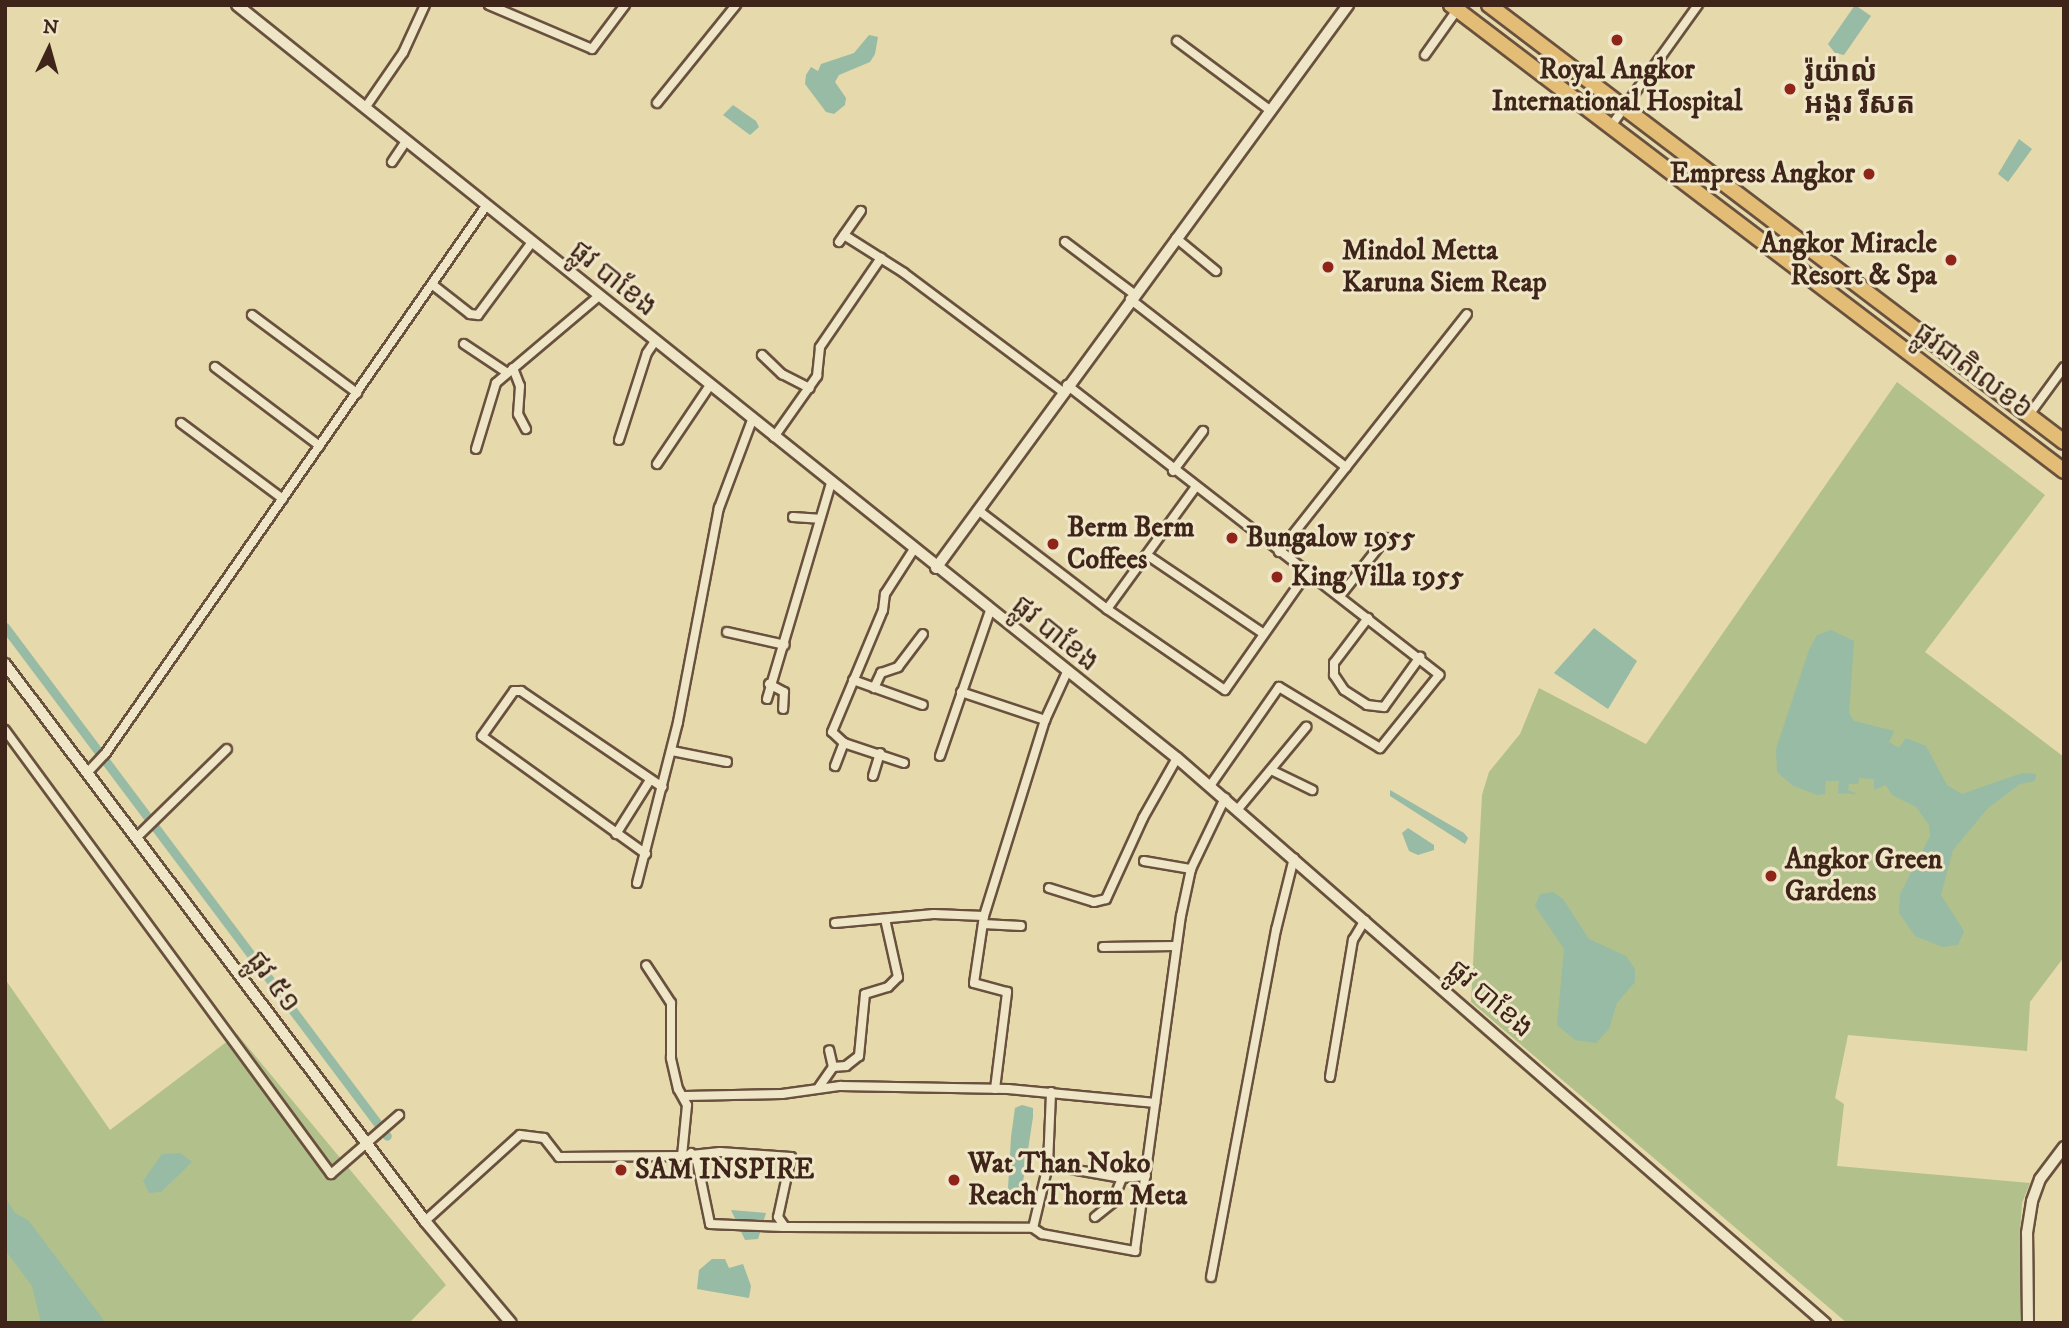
<!DOCTYPE html>
<html>
<head>
<meta charset="utf-8">
<style>
  body { margin:0 }
  #map { position:relative; width:2069px; height:1328px; overflow:hidden; background:#e6d9ab; font-family:"IM FELL DW Pica","Noto Sans Khmer",serif }
  div>[style] { position:absolute }
  [style*='--x'] { left:calc(var(--x)*1px); top:calc(var(--y)*1px); width:calc(var(--w)*1px); rotate:calc(var(--a)*1deg) }
  .green>* { inset:0; background:#b2c08b }
  .water>* { inset:0; background:#97bba4 }
  .canal>* { height:9px; margin:-4.5px; padding:0 4.5px; transform-origin:4.5px; border-radius:4.5px; background:#97bba4 }
  .roads { filter:drop-shadow(2px 0 #69513e) drop-shadow(-2px 0 #69513e) drop-shadow(0 2px #69513e) drop-shadow(0 -2px #69513e) }
  .street>* { height:8px; margin:-4px; padding:0 4px; transform-origin:4px; border-radius:4px; background:#efe6c8 }
  .secondary>* { height:10px; margin:-5px; padding:0 5px; transform-origin:5px; border-radius:5px; background:#efe6c8 }
  .highway>* { height:14px; margin:-7px; padding:0 7px; transform-origin:7px; border-radius:7px; background:#e3bc76 }
  .dots>* { width:19px; height:19px; translate:-50% -50%; box-sizing:border-box; border:4px solid #efe6c8; border-radius:50% }
  span { translate:-50% -50%; white-space:nowrap; text-align:center; line-height:1.15; -webkit-text-stroke:6px #efe6c8; paint-order:stroke }
  .poi-label { font-size:28px; color:#3f2419; font-weight:700 }
  .left { translate:0 -50%; text-align:left }
  .right { translate:-100% -50%; text-align:right }
  .street-label { font-size:28px; color:#3f2419 }
  .frame { position:absolute; inset:0; border:7px solid #3f2419; pointer-events:none }
  .north { position:absolute; left:14px; top:14px; width:70px; height:70px; -webkit-text-stroke:5px #efe6c8; paint-order:stroke; rotate:5deg; font-size:19px; font-weight:700; line-height:28px; text-align:center; color:#3f2419 }
  .north::after { content:''; display:block; margin:auto; width:24px; height:32px; background:#3f2419; clip-path:polygon(50% 0,100% 100%,50% 72%,0 100%) }
</style>
</head>
<body>
<div id="map">
  <div class="green">
    <div style="clip-path:polygon(1897px 382px,2045px 495px,1925px 652px,2064px 757px,2064px 957px,2030px 1002px,2027px 1051px,1848px 1035px,1835px 1098px,1844px 1104px,1837px 1166px,2030px 1183px,2022px 1203px,2020px 1233px,2023px 1323px,1847px 1323px,1471px 1002px,1482px 795px,1489px 772px,1520px 734px,1539px 688px,1646px 744px)"></div>
    <div style="clip-path:polygon(5px 979px,110px 1130px,237px 1034px,446px 1285px,409px 1323px,5px 1323px)"></div>
  </div>
  <div class="water">
    <div style="clip-path:polygon(1855px 5px,1871px 16px,1844px 55px,1835px 53px,1828px 44px)"></div>
    <div style="clip-path:polygon(869px 35px,878px 37px,875px 54px,870px 62px,839px 75px,835px 82px,846px 98px,845px 105px,834px 114px,826px 112px,805px 84px,806px 75px,811px 67px,818px 71px,821px 64px,854px 53px)"></div>
    <div style="clip-path:polygon(733px 105px,756px 121px,759px 127px,750px 135px,723px 115px)"></div>
    <div style="clip-path:polygon(2019px 139px,2032px 149px,2008px 182px,1998px 174px)"></div>
    <div style="clip-path:polygon(1594px 628px,1637px 661px,1608px 709px,1554px 673px)"></div>
    <div style="clip-path:polygon(1831px 630px,1854px 641px,1849px 713px,1854px 721px,1894px 731px,1889px 742px,1899px 748px,1906px 738px,1926px 746px,1947px 785px,1962px 794px,2022px 773px,2036px 774px,2035px 781px,2020px 784px,1987px 809px,1953px 850px,1941px 895px,1964px 931px,1958px 945px,1943px 947px,1915px 936px,1899px 913px,1900px 894px,1930px 836px,1929px 825px,1916px 807px,1892px 795px,1886px 785px,1874px 790px,1874px 779px,1859px 778px,1858px 784px,1849px 784px,1848px 790px,1858px 794px,1838px 793px,1839px 781px,1826px 781px,1825px 794px,1817px 795px,1792px 785px,1777px 772px,1776px 749px,1809px 650px,1817px 635px)"></div>
    <div style="clip-path:polygon(1390px 790px,1464px 833px,1468px 838px,1465px 844px,1390px 796px)"></div>
    <div style="clip-path:polygon(1408px 828px,1434px 845px,1434px 850px,1418px 855px,1409px 851px,1402px 833px)"></div>
    <div style="clip-path:polygon(1553px 892px,1563px 899px,1589px 939px,1626px 956px,1635px 969px,1635px 982px,1617px 1003px,1609px 1029px,1596px 1043px,1575px 1040px,1557px 1025px,1564px 949px,1535px 906px,1540px 894px)"></div>
    <div style="clip-path:polygon(1022px 1105px,1033px 1108px,1033px 1117px,1021px 1195px,1015px 1197px,1008px 1188px,1011px 1137px,1015px 1108px)"></div>
    <div style="clip-path:polygon(180px 1153px,192px 1162px,161px 1192px,149px 1193px,143px 1181px,162px 1154px)"></div>
    <div style="clip-path:polygon(5px 1197px,15px 1213px,28px 1220px,106px 1323px,41px 1323px,32px 1286px,5px 1250px)"></div>
    <div style="clip-path:polygon(731px 1210px,766px 1213px,758px 1239px,745px 1240px)"></div>
    <div style="clip-path:polygon(712px 1259px,725px 1259px,729px 1268px,743px 1264px,751px 1286px,749px 1298px,697px 1289px,699px 1270px)"></div>
  </div>
  <div class="canal">
    <div style="--x:5;--y:627;--w:636;--a:53.11"></div>
  </div>
  <div class="roads">
    <div class="street">
      <div style="--x:489;--y:5;--w:112;--a:23.1"></div>
      <div style="--x:592;--y:49;--w:55;--a:-53.1"></div>
      <div style="--x:1177;--y:41;--w:117;--a:36.7"></div>
      <div style="--x:1425;--y:55;--w:55;--a:-54.6"></div>
      <div style="--x:657;--y:103;--w:126;--a:-51.1"></div>
      <div style="--x:365;--y:108;--w:67;--a:-55.4"></div>
      <div style="--x:403;--y:53;--w:53;--a:-65.4"></div>
      <div style="--x:1611;--y:126;--w:149;--a:-54.3"></div>
      <div style="--x:392;--y:162;--w:25;--a:-56"></div>
      <div style="--x:844;--y:235;--w:71;--a:32.3"></div>
      <div style="--x:904;--y:273;--w:197;--a:36.8"></div>
      <div style="--x:1176;--y:238;--w:52;--a:39.5"></div>
      <div style="--x:839;--y:242;--w:38;--a:-55"></div>
      <div style="--x:1065;--y:242;--w:86;--a:37"></div>
      <div style="--x:433;--y:285;--w:47;--a:38.1"></div>
      <div style="--x:470;--y:314;--w:8;--a:7"></div>
      <div style="--x:478;--y:315;--w:91;--a:-53.5"></div>
      <div style="--x:1130;--y:299;--w:274;--a:37.9"></div>
      <div style="--x:252;--y:315;--w:131;--a:36.6"></div>
      <div style="--x:464;--y:344;--w:50;--a:33.7"></div>
      <div style="--x:762;--y:355;--w:28;--a:44"></div>
      <div style="--x:782;--y:374;--w:31;--a:27"></div>
      <div style="--x:215;--y:367;--w:131;--a:37"></div>
      <div style="--x:513;--y:368;--w:19;--a:69"></div>
      <div style="--x:520;--y:386;--w:28;--a:94"></div>
      <div style="--x:518;--y:414;--w:17;--a:62"></div>
      <div style="--x:1067;--y:385;--w:472;--a:37.9"></div>
      <div style="--x:1439;--y:675;--w:94;--a:128.9"></div>
      <div style="--x:1380;--y:748;--w:118;--a:-148.9"></div>
      <div style="--x:1279;--y:687;--w:121;--a:124.9"></div>
      <div style="--x:2029;--y:415;--w:59;--a:-53.9"></div>
      <div style="--x:181;--y:423;--w:127;--a:36.7"></div>
      <div style="--x:774;--y:437;--w:75;--a:-54.8"></div>
      <div style="--x:817;--y:376;--w:29;--a:-84"></div>
      <div style="--x:820;--y:347;--w:108;--a:-55.6"></div>
      <div style="--x:619;--y:440;--w:91;--a:-72.2"></div>
      <div style="--x:647;--y:353;--w:14;--a:-56"></div>
      <div style="--x:476;--y:449;--w:69;--a:-73.1"></div>
      <div style="--x:496;--y:383;--w:135;--a:-40.2"></div>
      <div style="--x:657;--y:464;--w:95;--a:-56.1"></div>
      <div style="--x:1173;--y:471;--w:50;--a:-53.1"></div>
      <div style="--x:978;--y:510;--w:163;--a:37.5"></div>
      <div style="--x:1107;--y:609;--w:143;--a:34.5"></div>
      <div style="--x:1225;--y:690;--w:143;--a:-55"></div>
      <div style="--x:793;--y:517;--w:26;--a:4"></div>
      <div style="--x:1279;--y:552;--w:303;--a:-51.7"></div>
      <div style="--x:1147;--y:555;--w:141;--a:34"></div>
      <div style="--x:1340;--y:596;--w:74;--a:-51.6"></div>
      <div style="--x:1107;--y:609;--w:150;--a:-54"></div>
      <div style="--x:1368;--y:618;--w:56;--a:127.1"></div>
      <div style="--x:1334;--y:663;--w:12;--a:90"></div>
      <div style="--x:1334;--y:675;--w:18;--a:56"></div>
      <div style="--x:1344;--y:690;--w:27;--a:33"></div>
      <div style="--x:1367;--y:705;--w:17;--a:7"></div>
      <div style="--x:1384;--y:707;--w:62;--a:-54.2"></div>
      <div style="--x:727;--y:632;--w:59;--a:12.6"></div>
      <div style="--x:853;--y:680;--w:74;--a:19.7"></div>
      <div style="--x:769;--y:684;--w:17;--a:28"></div>
      <div style="--x:784;--y:692;--w:17;--a:93"></div>
      <div style="--x:874;--y:688;--w:17;--a:-65"></div>
      <div style="--x:881;--y:673;--w:18;--a:-19"></div>
      <div style="--x:898;--y:667;--w:41;--a:-52.9"></div>
      <div style="--x:961;--y:692;--w:89;--a:18.4"></div>
      <div style="--x:767;--y:699;--w:225;--a:-73.5"></div>
      <div style="--x:5;--y:730;--w:551;--a:53.71"></div>
      <div style="--x:331;--y:1174;--w:90;--a:-40.9"></div>
      <div style="--x:672;--y:751;--w:56;--a:11.3"></div>
      <div style="--x:940;--y:756;--w:153;--a:-71"></div>
      <div style="--x:904;--y:763;--w:63;--a:-161.6"></div>
      <div style="--x:844;--y:743;--w:16;--a:-137"></div>
      <div style="--x:832;--y:732;--w:132;--a:-67.3"></div>
      <div style="--x:883;--y:610;--w:16;--a:-83"></div>
      <div style="--x:885;--y:594;--w:54;--a:-57.2"></div>
      <div style="--x:835;--y:766;--w:25;--a:-69"></div>
      <div style="--x:1271;--y:770;--w:46;--a:26"></div>
      <div style="--x:87;--y:773;--w:26;--a:-47"></div>
      <div style="--x:105;--y:754;--w:667;--a:-55.19"></div>
      <div style="--x:873;--y:776;--w:24;--a:-73"></div>
      <div style="--x:1238;--y:809;--w:107;--a:-50.3"></div>
      <div style="--x:616;--y:834;--w:64;--a:-57.8"></div>
      <div style="--x:136;--y:838;--w:127;--a:-44.4"></div>
      <div style="--x:646;--y:854;--w:202;--a:-144.3"></div>
      <div style="--x:482;--y:736;--w:55;--a:-54.6"></div>
      <div style="--x:514;--y:691;--w:7;--a:0"></div>
      <div style="--x:521;--y:691;--w:171;--a:34.2"></div>
      <div style="--x:1144;--y:861;--w:48;--a:9.7"></div>
      <div style="--x:637;--y:883;--w:166;--a:-75.7"></div>
      <div style="--x:678;--y:722;--w:218;--a:-79.2"></div>
      <div style="--x:719;--y:508;--w:94;--a:-69.4"></div>
      <div style="--x:1049;--y:888;--w:47;--a:17.3"></div>
      <div style="--x:1094;--y:902;--w:12;--a:-14"></div>
      <div style="--x:1106;--y:899;--w:89;--a:-65.4"></div>
      <div style="--x:1143;--y:818;--w:69;--a:-60.5"></div>
      <div style="--x:835;--y:923;--w:99;--a:-5.2"></div>
      <div style="--x:934;--y:914;--w:50;--a:2.3"></div>
      <div style="--x:983;--y:924;--w:38;--a:3"></div>
      <div style="--x:1103;--y:947;--w:72;--a:-0.8"></div>
      <div style="--x:833;--y:1067;--w:13;--a:-4"></div>
      <div style="--x:846;--y:1066;--w:16;--a:-38"></div>
      <div style="--x:859;--y:1056;--w:62;--a:-84.5"></div>
      <div style="--x:865;--y:994;--w:24;--a:-17"></div>
      <div style="--x:888;--y:987;--w:14;--a:-45"></div>
      <div style="--x:898;--y:977;--w:59;--a:-102.6"></div>
      <div style="--x:1330;--y:1077;--w:139;--a:-80.5"></div>
      <div style="--x:1353;--y:940;--w:23;--a:-59"></div>
      <div style="--x:819;--y:1087;--w:24;--a:-55"></div>
      <div style="--x:833;--y:1067;--w:17;--a:-103"></div>
      <div style="--x:995;--y:1089;--w:98;--a:-82.9"></div>
      <div style="--x:1007;--y:992;--w:34;--a:-165"></div>
      <div style="--x:974;--y:983;--w:68;--a:-81.5"></div>
      <div style="--x:984;--y:916;--w:205;--a:-72.7"></div>
      <div style="--x:1045;--y:720;--w:53;--a:-65.4"></div>
      <div style="--x:685;--y:1096;--w:97;--a:-1.2"></div>
      <div style="--x:782;--y:1094;--w:59;--a:-7.9"></div>
      <div style="--x:840;--y:1086;--w:168;--a:1"></div>
      <div style="--x:1008;--y:1089;--w:148;--a:5.4"></div>
      <div style="--x:691;--y:1153;--w:10;--a:53"></div>
      <div style="--x:697;--y:1161;--w:64;--a:78.3"></div>
      <div style="--x:710;--y:1224;--w:73;--a:2.4"></div>
      <div style="--x:682;--y:1156;--w:38;--a:-6"></div>
      <div style="--x:720;--y:1152;--w:71;--a:4"></div>
      <div style="--x:791;--y:1157;--w:61;--a:102.2"></div>
      <div style="--x:778;--y:1217;--w:12;--a:55"></div>
      <div style="--x:785;--y:1227;--w:248;--a:0.2"></div>
      <div style="--x:1033;--y:1228;--w:11;--a:34"></div>
      <div style="--x:1042;--y:1234;--w:95;--a:10.4"></div>
      <div style="--x:1135;--y:1251;--w:338;--a:-82.2"></div>
      <div style="--x:1181;--y:916;--w:48;--a:-78"></div>
      <div style="--x:1191;--y:869;--w:79;--a:-64.4"></div>
      <div style="--x:1048;--y:1165;--w:75;--a:10"></div>
      <div style="--x:1122;--y:1178;--w:24;--a:-5"></div>
      <div style="--x:1095;--y:1217;--w:22;--a:-39"></div>
      <div style="--x:1112;--y:1203;--w:27;--a:-68"></div>
      <div style="--x:425;--y:1221;--w:128;--a:-42.2"></div>
      <div style="--x:520;--y:1135;--w:24;--a:7"></div>
      <div style="--x:544;--y:1138;--w:24;--a:52"></div>
      <div style="--x:559;--y:1157;--w:123;--a:-0.5"></div>
      <div style="--x:682;--y:1156;--w:51;--a:-84.4"></div>
      <div style="--x:687;--y:1105;--w:18;--a:-119"></div>
      <div style="--x:678;--y:1089;--w:32;--a:-103"></div>
      <div style="--x:671;--y:1058;--w:55;--a:-90"></div>
      <div style="--x:671;--y:1003;--w:45;--a:-123.3"></div>
      <div style="--x:1033;--y:1228;--w:65;--a:-76.6"></div>
      <div style="--x:1048;--y:1165;--w:73;--a:-87.6"></div>
      <div style="--x:1211;--y:1277;--w:353;--a:-79.4"></div>
      <div style="--x:1276;--y:930;--w:74;--a:-76"></div>
    </div>
    <div class="secondary">
      <div style="--x:237;--y:5;--w:1204;--a:38.7"></div>
      <div style="--x:1177;--y:758;--w:860;--a:41.09"></div>
      <div style="--x:936;--y:568;--w:698;--a:-53.8"></div>
      <div style="--x:5;--y:664;--w:698;--a:52.98"></div>
      <div style="--x:425;--y:1221;--w:133;--a:49.9"></div>
      <div style="--x:2028;--y:1323;--w:90;--a:-90.6"></div>
      <div style="--x:2027;--y:1233;--w:32;--a:-81"></div>
      <div style="--x:2032;--y:1201;--w:23;--a:-70"></div>
      <div style="--x:2040;--y:1179;--w:40;--a:-53"></div>
    </div>
    <div class="highway">
      <div style="--x:1451;--y:5;--w:770;--a:37.24"></div>
      <div style="--x:1489;--y:5;--w:722;--a:37.23"></div>
    </div>
  </div>
  <div class="dots">
    <div style="left:1617px;top:40px;background:#8f2418"></div>
    <div style="left:1790px;top:89px;background:#8f2418"></div>
    <div style="left:1869px;top:174px;background:#8f2418"></div>
    <div style="left:1951px;top:260px;background:#8f2418"></div>
    <div style="left:1328px;top:267px;background:#8f2418"></div>
    <div style="left:1232px;top:538px;background:#8f2418"></div>
    <div style="left:1053px;top:544px;background:#8f2418"></div>
    <div style="left:1277px;top:577px;background:#8f2418"></div>
    <div style="left:1771px;top:876px;background:#8f2418"></div>
    <div style="left:621px;top:1170px;background:#8f2418"></div>
    <div style="left:954px;top:1180px;background:#8f2418"></div>
  </div>
  <div class="poi-label">
    <span style="left:1617px;top:86px">Royal Angkor<br>International Hospital</span>
    <span class="left" style="left:1804px;top:89px">រ៉ូយ៉ាល់<br>អង្គរ រីសត</span>
    <span class="right" style="left:1855px;top:174px">Empress Angkor</span>
    <span class="right" style="left:1937px;top:260px">Angkor Miracle<br>Resort &amp; Spa</span>
    <span class="left" style="left:1342px;top:267px">Mindol Metta<br>Karuna Siem Reap</span>
    <span class="left" style="left:1067px;top:544px">Berm Berm<br>Coffees</span>
    <span class="left" style="left:1246px;top:538px">Bungalow 1955</span>
    <span class="left" style="left:1291px;top:577px">King Villa 1955</span>
    <span class="left" style="left:1785px;top:876px">Angkor Green<br>Gardens</span>
    <span class="left" style="left:968px;top:1180px">Wat Than Noko<br>Reach Thorm Meta</span>
    <span class="left" style="left:635px;top:1170px">SAM INSPIRE</span>
  </div>
  <div class="street-label">
    <span style="left:613px;top:279px;rotate:39deg">ផ្លូវ បាខែង</span>
    <span style="left:1973px;top:371px;rotate:37deg">ផ្លូវជាតិលេខ៦</span>
    <span style="left:1055px;top:634px;rotate:39deg">ផ្លូវ បាខែង</span>
    <span style="left:273px;top:982px;rotate:53deg">ផ្លូវ ៥១</span>
    <span style="left:1490px;top:999px;rotate:41deg">ផ្លូវ បាខែង</span>
  </div>
  <div class="frame"></div>
  <div class="north">N</div>
</div>
</body>
</html>
